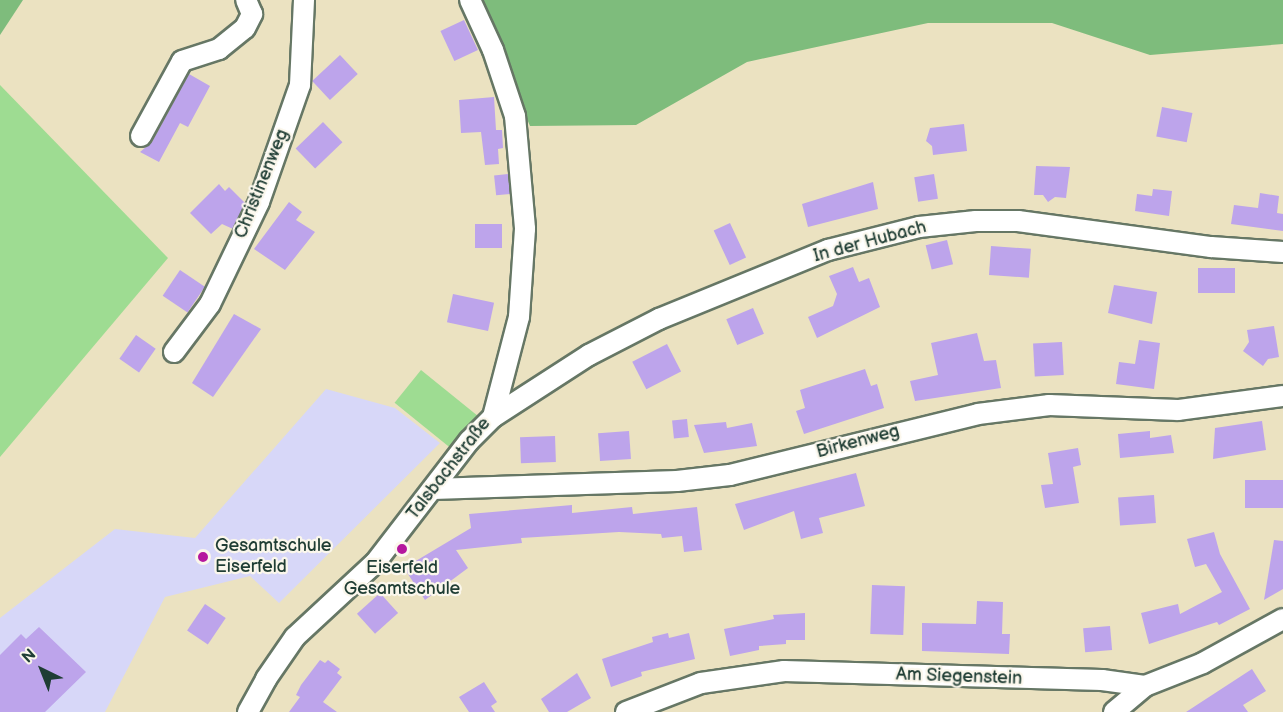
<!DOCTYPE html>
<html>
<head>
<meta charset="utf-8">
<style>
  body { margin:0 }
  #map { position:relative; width:1283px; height:712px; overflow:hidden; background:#ebe2c1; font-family:"Balsamiq Sans",sans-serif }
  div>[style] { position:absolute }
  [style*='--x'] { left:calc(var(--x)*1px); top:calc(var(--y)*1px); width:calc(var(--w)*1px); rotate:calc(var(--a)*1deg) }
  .built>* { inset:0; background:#d7d7f8 }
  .green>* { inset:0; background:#9edc92; transform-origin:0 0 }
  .forest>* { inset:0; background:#7ebc7c }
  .building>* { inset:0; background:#bda4eb; transform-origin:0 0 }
  .roads { filter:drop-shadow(2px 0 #667765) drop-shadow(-2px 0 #667765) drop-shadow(0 2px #667765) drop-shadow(0 -2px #667765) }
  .minor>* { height:20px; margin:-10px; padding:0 10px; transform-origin:10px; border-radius:10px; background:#fff }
  .dots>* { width:16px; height:16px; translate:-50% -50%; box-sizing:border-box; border:3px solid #fbf7ec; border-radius:50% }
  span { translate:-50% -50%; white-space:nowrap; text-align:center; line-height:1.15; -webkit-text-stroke:4.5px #fbf7ec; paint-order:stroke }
  .street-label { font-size:18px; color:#1f3d34 }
  .poi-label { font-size:18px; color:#1f3d34 }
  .left { translate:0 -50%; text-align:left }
  .north { position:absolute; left:12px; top:640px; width:60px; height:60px; -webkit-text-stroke:4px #fbf7ec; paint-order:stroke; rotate:317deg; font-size:16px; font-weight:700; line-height:24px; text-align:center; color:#1f3d34 }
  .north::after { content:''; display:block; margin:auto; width:21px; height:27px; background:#1f3d34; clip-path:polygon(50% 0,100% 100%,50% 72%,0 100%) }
</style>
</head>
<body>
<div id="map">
  <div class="built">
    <div style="clip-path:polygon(326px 389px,395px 408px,440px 443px,279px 603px,250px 576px,165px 597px,105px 712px,0 712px,0 618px,115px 529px,195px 538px)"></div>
  </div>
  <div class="green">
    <div style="clip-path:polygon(0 85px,168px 258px,0 457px)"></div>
    <div style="left:421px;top:370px;width:76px;height:42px;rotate:39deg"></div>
  </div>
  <div class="forest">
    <div style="clip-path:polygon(0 0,23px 0,0 35px)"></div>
    <div style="clip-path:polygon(476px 0,1283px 0,1283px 44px,1150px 55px,1052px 23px,928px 23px,747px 62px,636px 125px,530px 126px)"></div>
  </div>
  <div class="building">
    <div style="left:464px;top:20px;width:33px;height:26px;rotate:65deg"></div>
    <div style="left:340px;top:55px;width:26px;height:38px;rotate:47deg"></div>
    <div style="clip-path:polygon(189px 74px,210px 86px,188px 127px,180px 123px,159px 162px,140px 152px,152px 142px)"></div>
    <div style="clip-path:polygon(494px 97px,496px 130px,502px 130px,503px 148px,498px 149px,499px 164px,485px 165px,481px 132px,461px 133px,459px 100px)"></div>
    <div style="left:1162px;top:107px;width:31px;height:30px;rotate:11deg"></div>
    <div style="left:323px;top:122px;width:28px;height:38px;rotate:46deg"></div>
    <div style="clip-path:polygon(964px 124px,967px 151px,933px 155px,932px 146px,926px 141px,930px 128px)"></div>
    <div style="clip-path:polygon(1036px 166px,1070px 167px,1066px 198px,1055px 197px,1048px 202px,1043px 195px,1034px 195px)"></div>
    <div style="left:508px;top:174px;width:20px;height:14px;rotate:84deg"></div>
    <div style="left:934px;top:174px;width:25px;height:20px;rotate:81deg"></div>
    <div style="clip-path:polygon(873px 182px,878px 209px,808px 227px,802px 204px)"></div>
    <div style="clip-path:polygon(219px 184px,225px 191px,229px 187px,245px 203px,233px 229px,222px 224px,211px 234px,190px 213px)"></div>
    <div style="clip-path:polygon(1153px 189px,1172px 191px,1169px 216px,1135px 211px,1137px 194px,1152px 196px)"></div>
    <div style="clip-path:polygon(1260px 193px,1279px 196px,1277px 213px,1283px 214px,1283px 231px,1231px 224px,1234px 205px,1258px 208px)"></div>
    <div style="clip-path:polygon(289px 202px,302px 212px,296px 220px,315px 232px,285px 270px,254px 249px)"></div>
    <div style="left:730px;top:223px;width:38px;height:18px;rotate:65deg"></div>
    <div style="left:475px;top:224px;width:27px;height:24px"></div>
    <div style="left:947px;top:240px;width:25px;height:22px;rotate:76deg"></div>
    <div style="left:991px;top:246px;width:40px;height:29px;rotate:4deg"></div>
    <div style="clip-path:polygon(853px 267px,859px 282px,869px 278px,880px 307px,817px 338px,808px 317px,833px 306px,837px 294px,829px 276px)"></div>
    <div style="left:1198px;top:268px;width:37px;height:25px"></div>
    <div style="left:180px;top:270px;width:30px;height:31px;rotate:34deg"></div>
    <div style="clip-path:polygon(1114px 285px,1157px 292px,1152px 324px,1108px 313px)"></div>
    <div style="left:453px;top:294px;width:42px;height:29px;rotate:12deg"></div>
    <div style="left:753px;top:308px;width:28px;height:29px;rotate:67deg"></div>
    <div style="clip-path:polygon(234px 314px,261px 329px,213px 397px,192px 383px)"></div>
    <div style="clip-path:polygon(1274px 326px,1279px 357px,1268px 359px,1263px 366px,1243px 351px,1249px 342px,1247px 330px)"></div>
    <div style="clip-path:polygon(977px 333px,984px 361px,996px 360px,1001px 388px,915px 401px,910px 381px,938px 375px,931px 343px)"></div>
    <div style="left:136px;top:335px;width:24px;height:29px;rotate:35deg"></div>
    <div style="clip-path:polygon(1139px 340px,1160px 343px,1154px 389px,1116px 384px,1119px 362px,1135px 364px)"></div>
    <div style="left:1062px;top:342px;width:33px;height:29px;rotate:87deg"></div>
    <div style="left:667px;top:344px;width:31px;height:39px;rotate:63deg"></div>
    <div style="clip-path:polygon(865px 369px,871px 386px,877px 384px,884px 408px,804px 434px,796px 411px,805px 408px,800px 390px)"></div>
    <div style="left:687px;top:419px;width:18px;height:15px;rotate:84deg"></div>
    <div style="clip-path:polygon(1262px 421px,1266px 450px,1213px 459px,1215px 428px)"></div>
    <div style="clip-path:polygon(726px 422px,727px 428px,752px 423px,757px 446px,704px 453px,694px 425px)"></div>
    <div style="left:629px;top:431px;width:28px;height:31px;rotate:86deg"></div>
    <div style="clip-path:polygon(1150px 431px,1150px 438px,1171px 435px,1174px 453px,1120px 458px,1118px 434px)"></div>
    <div style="left:555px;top:436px;width:26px;height:35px;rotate:88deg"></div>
    <div style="clip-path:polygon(1078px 448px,1081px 465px,1073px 467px,1079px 503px,1045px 508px,1041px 485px,1053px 484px,1048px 453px)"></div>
    <div style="clip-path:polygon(856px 473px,865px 506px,819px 518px,823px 533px,801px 539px,794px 511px,744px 530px,735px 504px)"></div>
    <div style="left:1283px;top:480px;width:28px;height:38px;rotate:90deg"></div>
    <div style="left:1154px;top:495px;width:28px;height:36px;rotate:86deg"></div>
    <div style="clip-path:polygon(572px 505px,572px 513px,632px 507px,633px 514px,697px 507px,702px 550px,684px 552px,682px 536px,662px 538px,661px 534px,619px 532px,521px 538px,522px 543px,456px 550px,468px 568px,425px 600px,404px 568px,471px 528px,469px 514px)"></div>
    <div style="clip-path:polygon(1214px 532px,1220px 554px,1250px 609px,1219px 625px,1217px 622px,1149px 644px,1141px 613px,1178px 604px,1180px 614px,1222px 592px,1206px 564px,1195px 567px,1187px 539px)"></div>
    <div style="clip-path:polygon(1274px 540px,1283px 541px,1283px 589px,1264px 600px)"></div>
    <div style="left:872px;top:585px;width:33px;height:49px;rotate:2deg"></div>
    <div style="left:380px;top:593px;width:27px;height:31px;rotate:48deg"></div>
    <div style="clip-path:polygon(977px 601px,1003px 602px,1002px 634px,1010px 634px,1009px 654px,922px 651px,922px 623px,976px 624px)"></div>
    <div style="left:205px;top:604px;width:25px;height:32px;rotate:34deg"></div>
    <div style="clip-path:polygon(805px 613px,805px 640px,786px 640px,786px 644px,759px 646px,759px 650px,730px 656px,724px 629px,774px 619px,773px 615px)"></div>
    <div style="left:1110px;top:626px;width:24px;height:27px;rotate:85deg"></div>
    <div style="clip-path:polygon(39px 627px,86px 672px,45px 712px,0 712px,0 655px,21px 634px,26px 639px)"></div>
    <div style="clip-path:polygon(668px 633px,669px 638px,689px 633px,695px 659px,641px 672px,642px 676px,611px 687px,602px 659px,653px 642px,652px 637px)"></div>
    <div style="clip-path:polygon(320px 660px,325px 663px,328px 660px,340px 669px,337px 673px,342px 677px,323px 702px,337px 712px,289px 712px,300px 697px,296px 695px,301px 685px)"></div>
    <div style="clip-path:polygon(1252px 669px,1266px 691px,1243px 705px,1248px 712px,1186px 712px)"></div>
    <div style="clip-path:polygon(577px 673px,591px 698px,567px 712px,549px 712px,541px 699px)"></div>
    <div style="clip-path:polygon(484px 682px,497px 702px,491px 706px,495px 712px,469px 712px,459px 697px)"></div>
  </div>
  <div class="roads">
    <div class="minor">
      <div style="--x:470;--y:0;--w:55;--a:65.3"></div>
      <div style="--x:493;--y:50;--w:70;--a:71.6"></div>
      <div style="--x:515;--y:116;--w:113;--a:84.9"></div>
      <div style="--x:525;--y:229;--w:88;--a:93.9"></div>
      <div style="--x:519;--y:317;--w:103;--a:104.6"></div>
      <div style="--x:141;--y:136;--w:85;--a:-61.3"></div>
      <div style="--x:182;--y:61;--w:39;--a:-18"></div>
      <div style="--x:219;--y:49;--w:33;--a:-39"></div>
      <div style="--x:245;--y:28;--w:16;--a:-63"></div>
      <div style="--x:252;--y:14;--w:15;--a:-113"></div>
      <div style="--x:174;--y:352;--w:60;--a:-53.1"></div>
      <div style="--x:210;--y:304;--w:113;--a:-64.3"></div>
      <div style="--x:259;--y:202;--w:124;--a:-70.7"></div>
      <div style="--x:300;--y:85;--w:85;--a:-87.3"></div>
      <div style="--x:433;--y:489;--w:244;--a:-1.9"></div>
      <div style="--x:677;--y:481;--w:53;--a:-6.5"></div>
      <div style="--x:730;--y:475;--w:255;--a:-13.8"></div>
      <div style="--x:978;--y:414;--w:72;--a:-7.2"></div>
      <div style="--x:1049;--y:405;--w:129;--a:2.2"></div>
      <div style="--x:1178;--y:410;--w:106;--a:-7.6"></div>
      <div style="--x:248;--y:712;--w:38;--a:-61"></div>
      <div style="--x:266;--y:679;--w:51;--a:-55.4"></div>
      <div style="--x:295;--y:637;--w:109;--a:-42.8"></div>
      <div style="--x:375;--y:563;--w:154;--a:-52.4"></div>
      <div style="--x:469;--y:441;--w:34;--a:-45"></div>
      <div style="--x:493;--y:417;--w:114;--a:-32.9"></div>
      <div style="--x:589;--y:355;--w:79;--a:-27.2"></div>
      <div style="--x:659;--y:319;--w:183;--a:-22.2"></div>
      <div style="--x:828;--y:250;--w:94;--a:-14.2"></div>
      <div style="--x:919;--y:227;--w:57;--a:-6"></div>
      <div style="--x:976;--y:221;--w:42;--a:0"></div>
      <div style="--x:1018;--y:221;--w:195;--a:7.7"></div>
      <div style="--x:1211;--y:247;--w:72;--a:4"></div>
      <div style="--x:626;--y:712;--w:80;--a:-21.1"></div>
      <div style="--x:701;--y:683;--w:84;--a:-8.2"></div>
      <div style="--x:784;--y:671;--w:318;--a:1.6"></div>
      <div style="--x:1102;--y:680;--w:43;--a:7.9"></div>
      <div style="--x:1145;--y:686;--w:62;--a:-21.6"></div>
      <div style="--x:1203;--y:663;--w:91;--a:-28.8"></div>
      <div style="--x:1114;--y:712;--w:40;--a:-40"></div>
    </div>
  </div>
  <div class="dots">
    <div style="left:402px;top:549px;background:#b5179e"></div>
    <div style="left:203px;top:557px;background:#b5179e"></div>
  </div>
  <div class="street-label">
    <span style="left:262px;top:184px;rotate:-68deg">Christinenweg</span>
    <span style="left:870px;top:242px;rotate:-15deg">In der Hubach</span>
    <span style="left:858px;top:442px;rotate:-15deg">Birkenweg</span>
    <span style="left:449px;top:469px;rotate:-52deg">Talsbachstraße</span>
    <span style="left:959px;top:677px;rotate:2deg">Am Siegenstein</span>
  </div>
  <div class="poi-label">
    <span class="left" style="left:215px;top:557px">Gesamtschule<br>Eiserfeld</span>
    <span style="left:402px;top:579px">Eiserfeld<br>Gesamtschule</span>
  </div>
  <div class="north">N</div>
</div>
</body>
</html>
